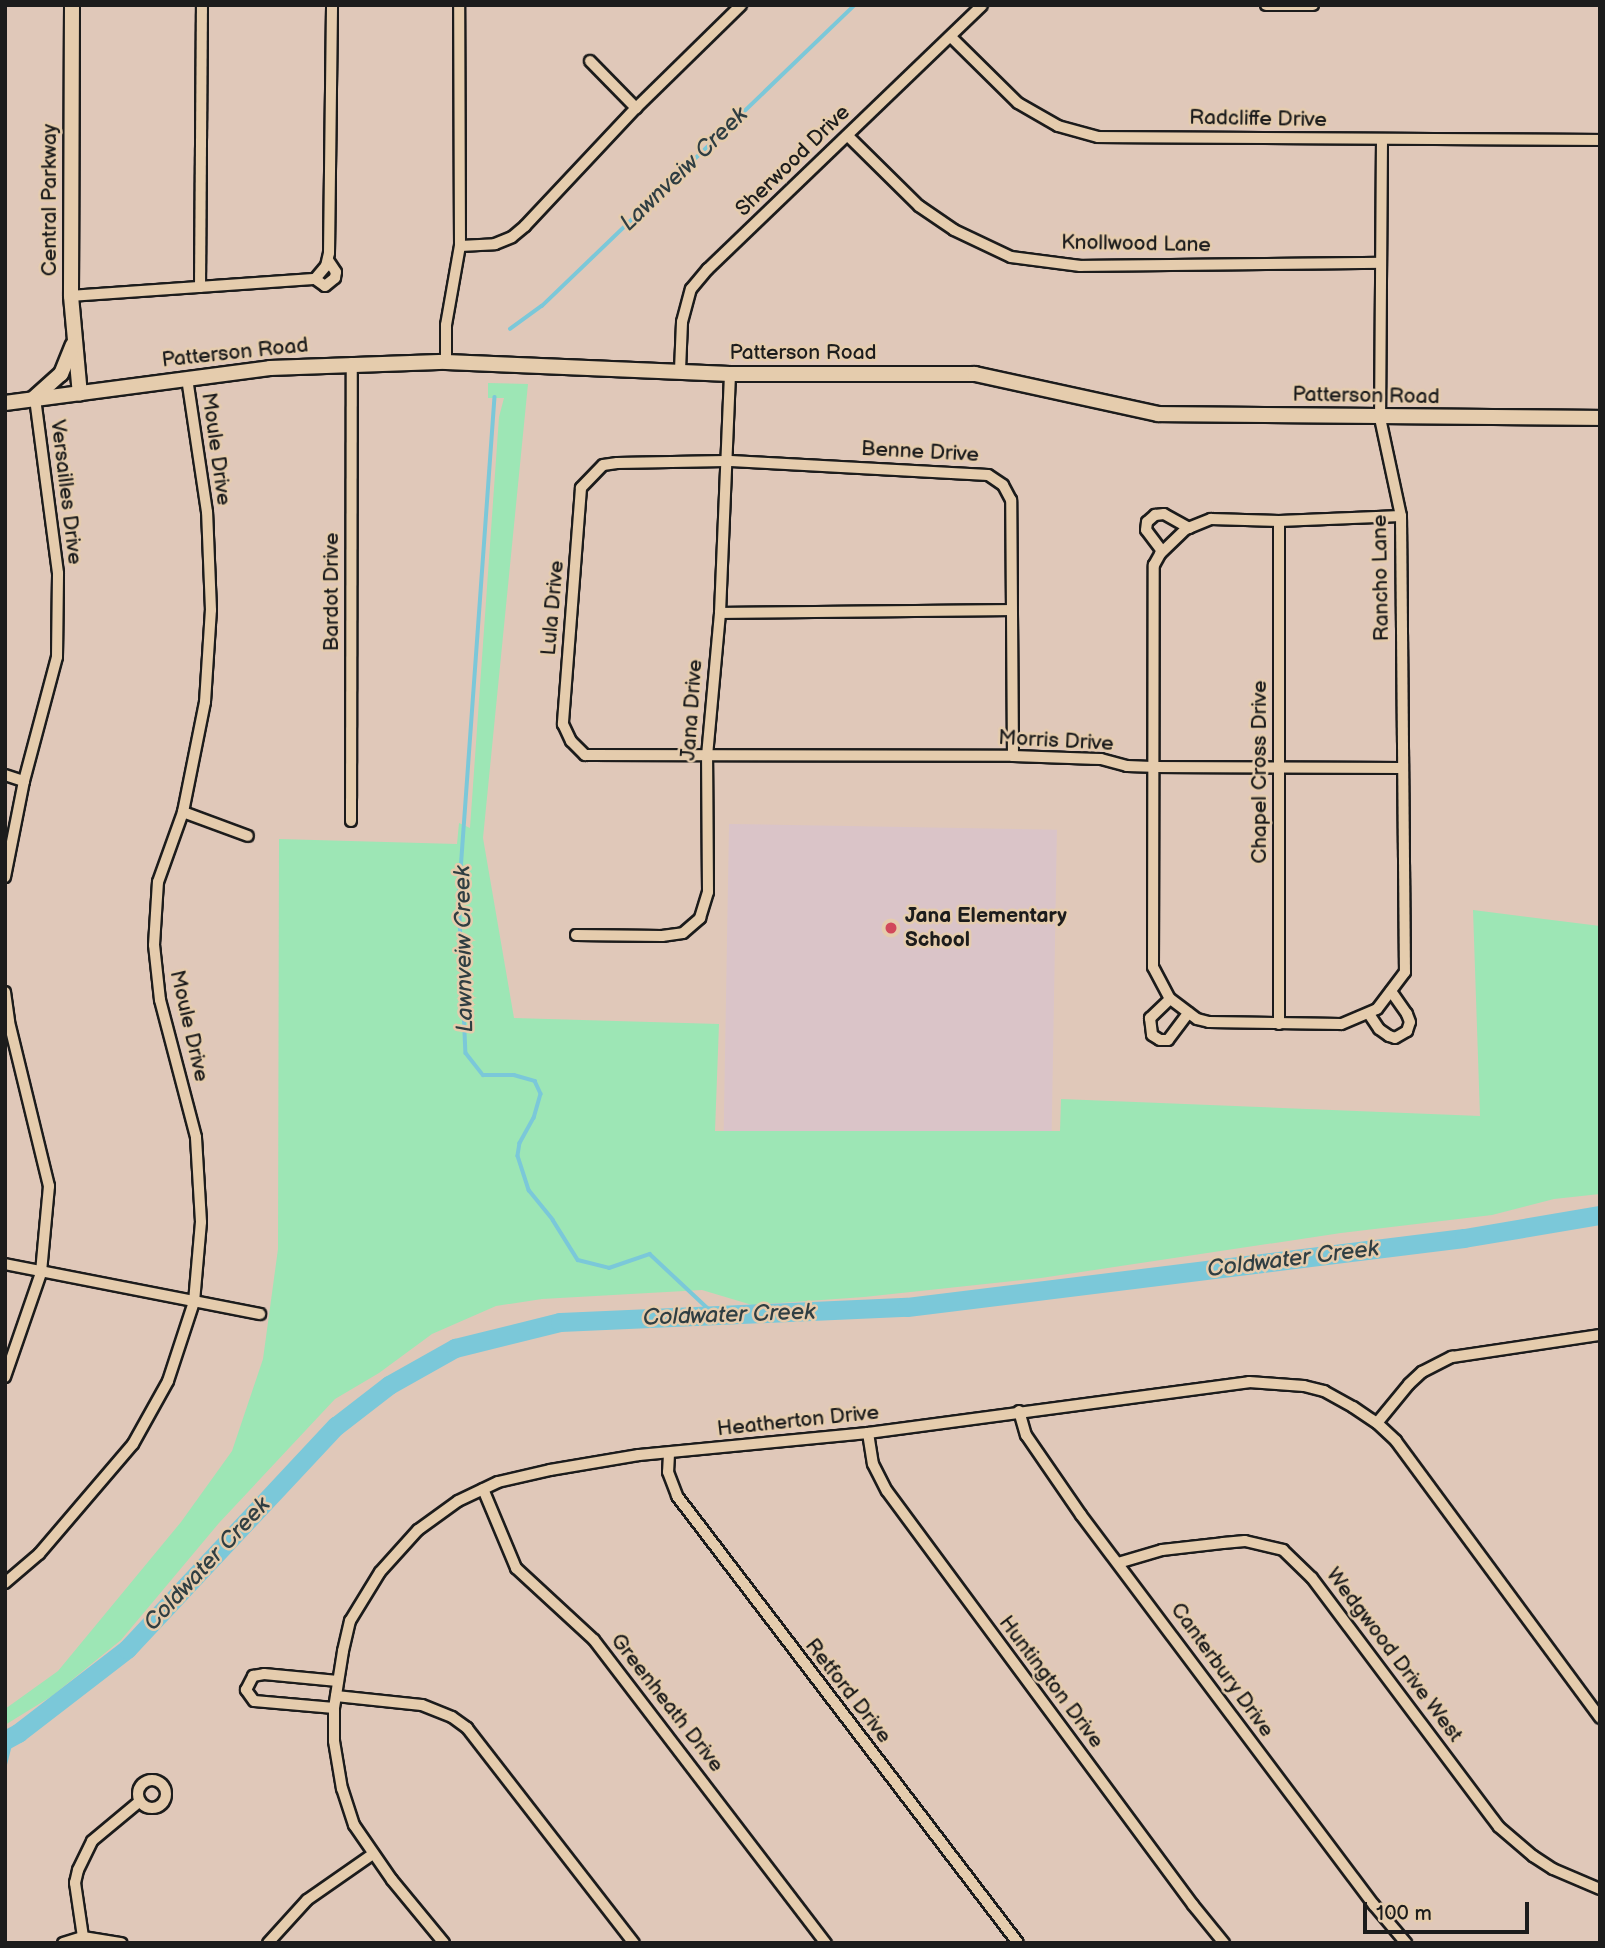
<!DOCTYPE html>
<html>
<head>
<meta charset="utf-8">
<style>
  body { margin:0 }
  #map { position:relative; width:1605px; height:1948px; overflow:hidden; background:#e0c8b9; font-family:"Balsamiq Sans",sans-serif }
  div>[style] { position:absolute }
  [style*='--x'] { left:calc(var(--x)*1px); top:calc(var(--y)*1px); width:calc(var(--w)*1px); rotate:calc(var(--a)*1deg) }
  .built>* { inset:0; background:#dac4c8; transform-origin:0 0 }
  .green>* { inset:0; background:#9de6b5 }
  .stream>* { height:3.5px; margin:-1.75px; padding:0 1.75px; transform-origin:1.75px; border-radius:1.75px; background:#7bc8d9 }
  .river>* { height:19px; margin:-9.5px; padding:0 9.5px; transform-origin:9.5px; border-radius:9.5px; background:#7bc8d9 }
  .roads { filter:drop-shadow(2px 0 #1c1c1c) drop-shadow(-2px 0 #1c1c1c) drop-shadow(0 2px #1c1c1c) drop-shadow(0 -2px #1c1c1c) }
  .street>* { height:10px; margin:-5px; padding:0 5px; transform-origin:5px; border-radius:5px; background:#e5ccad }
  .street>.ring { margin:-5px; padding:0; box-sizing:content-box; background:none; border:10px solid #e5ccad; border-radius:50% }
  .secondary>* { height:14px; margin:-7px; padding:0 7px; transform-origin:7px; border-radius:7px; background:#e5ccad }
  .dots>* { width:19px; height:19px; translate:-50% -50%; box-sizing:border-box; border:4px solid #e5ccad; border-radius:50% }
  span { translate:-50% -50%; white-space:nowrap; text-align:center; line-height:1.15; -webkit-text-stroke:5px #e5ccad; paint-order:stroke }
  .street-label { font-size:21px; color:#1c1c1c }
  .poi-label { font-size:21px; color:#1c1c1c; font-weight:700 }
  .left { translate:0 -50%; text-align:left }
  .water-label { font-size:23px; color:#2f3e42; font-style:italic }
  .frame { position:absolute; inset:0; border:7px solid #1c1c1c; pointer-events:none }
  .scale { position:absolute; left:1363px; top:1902px; width:166px; height:32px; box-sizing:border-box; border:4px solid #1c1c1c; border-top:0; padding-left:9px; font-size:21px; line-height:24px; white-space:nowrap; color:#1c1c1c; -webkit-text-stroke:5px #e5ccad; paint-order:stroke }
</style>
</head>
<body>
<div id="map">
  <div class="built">
    <div style="left:729px;top:824px;width:328px;height:307px;rotate:1deg"></div>
  </div>
  <div class="green">
    <div style="clip-path:polygon(488px 383px,528px 384px,483px 838px,514px 1018px,719px 1024px,715px 1131px,1060px 1131px,1061px 1099px,1480px 1116px,1473px 910px,1600px 926px,1600px 1194px,1554px 1199px,1492px 1215px,1341px 1233px,1041px 1278px,864px 1297px,752px 1305px,702px 1290px,542px 1299px,496px 1306px,432px 1334px,379px 1373px,335px 1399px,219px 1523px,121px 1640px,52px 1696px,5px 1725px,5px 1709px,58px 1671px,181px 1522px,232px 1451px,263px 1359px,278px 1249px,279px 839px,457px 844px,459px 823px,470px 828px,499px 417px,504px 398px,488px 398px)"></div>
  </div>
  <div class="stream">
    <div style="--x:510;--y:329;--w:39;--a:-36"></div>
    <div style="--x:542;--y:306;--w:434;--a:-43.9"></div>
    <div style="--x:495;--y:397;--w:499;--a:94.1"></div>
    <div style="--x:459;--y:895;--w:158;--a:87.5"></div>
    <div style="--x:466;--y:1053;--w:28;--a:52"></div>
    <div style="--x:483;--y:1075;--w:31;--a:0"></div>
    <div style="--x:514;--y:1075;--w:22;--a:16"></div>
    <div style="--x:535;--y:1081;--w:14;--a:65"></div>
    <div style="--x:541;--y:1094;--w:25;--a:106"></div>
    <div style="--x:534;--y:1118;--w:29;--a:119"></div>
    <div style="--x:520;--y:1143;--w:13;--a:99"></div>
    <div style="--x:518;--y:1156;--w:36;--a:72"></div>
    <div style="--x:529;--y:1190;--w:38;--a:51"></div>
    <div style="--x:553;--y:1220;--w:47;--a:58"></div>
    <div style="--x:578;--y:1260;--w:32;--a:14"></div>
    <div style="--x:609;--y:1268;--w:43;--a:-18.9"></div>
    <div style="--x:650;--y:1254;--w:91;--a:43.2"></div>
    <div style="--x:5;--y:1765;--w:30;--a:-76"></div>
  </div>
  <div class="river">
    <div style="--x:5;--y:1740;--w:15;--a:-28"></div>
    <div style="--x:18;--y:1733;--w:138;--a:-37.6"></div>
    <div style="--x:127;--y:1649;--w:306;--a:-46.9"></div>
    <div style="--x:336;--y:1426;--w:67;--a:-37.7"></div>
    <div style="--x:389;--y:1385;--w:76;--a:-29.3"></div>
    <div style="--x:455;--y:1348;--w:108;--a:-13.9"></div>
    <div style="--x:560;--y:1322;--w:347;--a:-2.5"></div>
    <div style="--x:907;--y:1307;--w:561;--a:-7.06"></div>
    <div style="--x:1464;--y:1238;--w:138;--a:-9.6"></div>
  </div>
  <div class="roads">
    <div class="street">
      <div style="--x:1266;--y:5;--w:47;--a:0"></div>
      <div style="--x:951;--y:37;--w:94;--a:44.6"></div>
      <div style="--x:1018;--y:103;--w:46;--a:29.9"></div>
      <div style="--x:1058;--y:126;--w:41;--a:15.4"></div>
      <div style="--x:1098;--y:137;--w:502;--a:0.34"></div>
      <div style="--x:590;--y:61;--w:66;--a:45.6"></div>
      <div style="--x:848;--y:136;--w:100;--a:44.6"></div>
      <div style="--x:919;--y:206;--w:42;--a:34.4"></div>
      <div style="--x:954;--y:230;--w:63;--a:25.3"></div>
      <div style="--x:1011;--y:257;--w:70;--a:7.4"></div>
      <div style="--x:1080;--y:266;--w:301;--a:-0.6"></div>
      <div style="--x:1382;--y:139;--w:279;--a:90.4"></div>
      <div style="--x:1380;--y:418;--w:100;--a:77.9"></div>
      <div style="--x:1401;--y:516;--w:456;--a:89.5"></div>
      <div style="--x:1405;--y:972;--w:46;--a:127.1"></div>
      <div style="--x:1377;--y:1009;--w:39;--a:157"></div>
      <div style="--x:1341;--y:1024;--w:132;--a:-179.1"></div>
      <div style="--x:1209;--y:1022;--w:12;--a:-166"></div>
      <div style="--x:1197;--y:1019;--w:34;--a:-143"></div>
      <div style="--x:1170;--y:999;--w:36;--a:-118"></div>
      <div style="--x:1153;--y:967;--w:402;--a:-89.9"></div>
      <div style="--x:1154;--y:565;--w:13;--a:-61"></div>
      <div style="--x:1160;--y:554;--w:36;--a:-44"></div>
      <div style="--x:1186;--y:529;--w:27;--a:-22"></div>
      <div style="--x:1211;--y:519;--w:68;--a:1.7"></div>
      <div style="--x:1279;--y:521;--w:122;--a:-2.3"></div>
      <div style="--x:460;--y:246;--w:35;--a:-3"></div>
      <div style="--x:495;--y:244;--w:18;--a:-22"></div>
      <div style="--x:512;--y:237;--w:17;--a:-40"></div>
      <div style="--x:525;--y:226;--w:162;--a:-46.8"></div>
      <div style="--x:636;--y:108;--w:147;--a:-44.4"></div>
      <div style="--x:315;--y:279;--w:17;--a:-50"></div>
      <div style="--x:326;--y:266;--w:13;--a:-77"></div>
      <div style="--x:329;--y:253;--w:248;--a:-89.3"></div>
      <div style="--x:315;--y:279;--w:12;--a:35"></div>
      <div style="--x:325;--y:286;--w:13;--a:-39"></div>
      <div style="--x:335;--y:278;--w:6;--a:-81"></div>
      <div style="--x:336;--y:272;--w:14;--a:-124"></div>
      <div style="--x:200;--y:287;--w:282;--a:-89.6"></div>
      <div style="--x:71;--y:296;--w:245;--a:-4"></div>
      <div style="--x:446;--y:362;--w:37;--a:-90"></div>
      <div style="--x:446;--y:325;--w:80;--a:-80"></div>
      <div style="--x:460;--y:246;--w:241;--a:-90.2"></div>
      <div style="--x:680;--y:370;--w:48;--a:-87.6"></div>
      <div style="--x:682;--y:322;--w:34;--a:-75"></div>
      <div style="--x:691;--y:289;--w:26;--a:-50"></div>
      <div style="--x:708;--y:269;--w:380;--a:-43.9"></div>
      <div style="--x:1279;--y:521;--w:503;--a:90"></div>
      <div style="--x:1162;--y:551;--w:26;--a:-127"></div>
      <div style="--x:1146;--y:530;--w:8;--a:-83"></div>
      <div style="--x:1147;--y:522;--w:11;--a:-41"></div>
      <div style="--x:1155;--y:515;--w:9;--a:-6"></div>
      <div style="--x:1164;--y:514;--w:29;--a:29"></div>
      <div style="--x:720;--y:613;--w:290;--a:-0.6"></div>
      <div style="--x:1013;--y:756;--w:256;--a:-90.4"></div>
      <div style="--x:1011;--y:500;--w:17;--a:-118"></div>
      <div style="--x:1003;--y:485;--w:18;--a:-146"></div>
      <div style="--x:988;--y:475;--w:262;--a:-176.9"></div>
      <div style="--x:726;--y:461;--w:109;--a:178.9"></div>
      <div style="--x:617;--y:463;--w:14;--a:172"></div>
      <div style="--x:603;--y:465;--w:32;--a:134"></div>
      <div style="--x:581;--y:488;--w:237;--a:94.4"></div>
      <div style="--x:563;--y:724;--w:19;--a:65"></div>
      <div style="--x:571;--y:741;--w:20;--a:45"></div>
      <div style="--x:585;--y:755;--w:428;--a:0.1"></div>
      <div style="--x:1013;--y:756;--w:88;--a:2"></div>
      <div style="--x:1101;--y:759;--w:27;--a:15"></div>
      <div style="--x:1127;--y:766;--w:25;--a:2"></div>
      <div style="--x:1152;--y:767;--w:251;--a:0.2"></div>
      <div style="--x:5;--y:775;--w:20;--a:18"></div>
      <div style="--x:183;--y:812;--w:69;--a:20.3"></div>
      <div style="--x:351;--y:821;--w:458;--a:-89.9"></div>
      <div style="--x:5;--y:877;--w:98;--a:-78.8"></div>
      <div style="--x:24;--y:781;--w:128;--a:-75.1"></div>
      <div style="--x:57;--y:657;--w:84;--a:-89.3"></div>
      <div style="--x:58;--y:573;--w:176;--a:-97.5"></div>
      <div style="--x:576;--y:935;--w:86;--a:0.7"></div>
      <div style="--x:662;--y:936;--w:21;--a:-8"></div>
      <div style="--x:683;--y:933;--w:23;--a:-41"></div>
      <div style="--x:700;--y:918;--w:27;--a:-73"></div>
      <div style="--x:708;--y:892;--w:136;--a:-90.4"></div>
      <div style="--x:707;--y:756;--w:144;--a:-84.8"></div>
      <div style="--x:720;--y:613;--w:239;--a:-87.6"></div>
      <div style="--x:5;--y:992;--w:30;--a:82"></div>
      <div style="--x:9;--y:1022;--w:169;--a:76.3"></div>
      <div style="--x:49;--y:1186;--w:87;--a:95.3"></div>
      <div style="--x:41;--y:1273;--w:110;--a:109.1"></div>
      <div style="--x:1170;--y:999;--w:28;--a:136"></div>
      <div style="--x:1150;--y:1018;--w:17;--a:83"></div>
      <div style="--x:1152;--y:1035;--w:9;--a:32"></div>
      <div style="--x:1160;--y:1040;--w:8;--a:0"></div>
      <div style="--x:1168;--y:1040;--w:34;--a:-53"></div>
      <div style="--x:1369;--y:1014;--w:18;--a:56"></div>
      <div style="--x:1379;--y:1029;--w:12;--a:35"></div>
      <div style="--x:1389;--y:1036;--w:6;--a:18"></div>
      <div style="--x:1395;--y:1038;--w:14;--a:-30"></div>
      <div style="--x:1407;--y:1031;--w:9;--a:-72"></div>
      <div style="--x:1410;--y:1022;--w:9;--a:-111"></div>
      <div style="--x:1407;--y:1014;--w:28;--a:-125"></div>
      <div style="--x:5;--y:1264;--w:260;--a:11.1"></div>
      <div style="--x:1019;--y:1411;--w:25;--a:74"></div>
      <div style="--x:1026;--y:1435;--w:97;--a:55.5"></div>
      <div style="--x:1081;--y:1515;--w:488;--a:53.1"></div>
      <div style="--x:1374;--y:1905;--w:50;--a:49.9"></div>
      <div style="--x:1377;--y:1423;--w:50;--a:-50.6"></div>
      <div style="--x:1409;--y:1384;--w:18;--a:-43"></div>
      <div style="--x:1422;--y:1372;--w:34;--a:-27"></div>
      <div style="--x:1452;--y:1357;--w:150;--a:-8.5"></div>
      <div style="--x:868;--y:1433;--w:31;--a:81"></div>
      <div style="--x:873;--y:1464;--w:30;--a:63"></div>
      <div style="--x:887;--y:1491;--w:515;--a:53.53"></div>
      <div style="--x:1193;--y:1905;--w:49;--a:50.8"></div>
      <div style="--x:669;--y:1454;--w:18;--a:93"></div>
      <div style="--x:668;--y:1472;--w:26;--a:69"></div>
      <div style="--x:677;--y:1496;--w:562;--a:52.66"></div>
      <div style="--x:483;--y:1489;--w:86;--a:67.3"></div>
      <div style="--x:516;--y:1568;--w:106;--a:42.7"></div>
      <div style="--x:594;--y:1640;--w:382;--a:52.6"></div>
      <div style="--x:1118;--y:1563;--w:46;--a:-16.5"></div>
      <div style="--x:1162;--y:1550;--w:61;--a:-6.5"></div>
      <div style="--x:1223;--y:1543;--w:22;--a:-5"></div>
      <div style="--x:1245;--y:1541;--w:39;--a:13"></div>
      <div style="--x:1283;--y:1550;--w:40;--a:44"></div>
      <div style="--x:1312;--y:1578;--w:311;--a:53.1"></div>
      <div style="--x:1499;--y:1827;--w:45;--a:40.5"></div>
      <div style="--x:1533;--y:1856;--w:24;--a:33"></div>
      <div style="--x:1553;--y:1869;--w:51;--a:23.1"></div>
      <div style="--x:5;--y:1583;--w:45;--a:-40.5"></div>
      <div style="--x:39;--y:1554;--w:145;--a:-49.5"></div>
      <div style="--x:133;--y:1444;--w:72;--a:-60.9"></div>
      <div style="--x:168;--y:1381;--w:83;--a:-71.8"></div>
      <div style="--x:194;--y:1302;--w:80;--a:-85"></div>
      <div style="--x:201;--y:1222;--w:85;--a:-93.4"></div>
      <div style="--x:196;--y:1137;--w:142;--a:-104.7"></div>
      <div style="--x:160;--y:1000;--w:55;--a:-96.2"></div>
      <div style="--x:154;--y:945;--w:63;--a:-86.4"></div>
      <div style="--x:158;--y:882;--w:74;--a:-70.3"></div>
      <div style="--x:183;--y:812;--w:112;--a:-78.7"></div>
      <div style="--x:205;--y:702;--w:92;--a:-86.3"></div>
      <div style="--x:211;--y:610;--w:98;--a:-92.3"></div>
      <div style="--x:207;--y:512;--w:135;--a:-98.5"></div>
      <div style="--x:336;--y:1696;--w:86;--a:6"></div>
      <div style="--x:422;--y:1705;--w:32;--a:22"></div>
      <div style="--x:452;--y:1717;--w:19;--a:36"></div>
      <div style="--x:467;--y:1728;--w:272;--a:52.2"></div>
      <div style="--x:334;--y:1708;--w:80;--a:-175"></div>
      <div style="--x:254;--y:1701;--w:14;--a:-126"></div>
      <div style="--x:246;--y:1690;--w:16;--a:-63"></div>
      <div style="--x:253;--y:1676;--w:11;--a:-10"></div>
      <div style="--x:264;--y:1674;--w:74;--a:5.4"></div>
      <div class="ring" style="left:138px;top:1780px;width:18px;height:18px"></div>
      <div style="--x:83;--y:1937;--w:55;--a:-98.4"></div>
      <div style="--x:75;--y:1883;--w:13;--a:-77"></div>
      <div style="--x:78;--y:1870;--w:32;--a:-64"></div>
      <div style="--x:92;--y:1841;--w:62;--a:-39.8"></div>
      <div style="--x:63;--y:1943;--w:21;--a:-17"></div>
      <div style="--x:83;--y:1937;--w:39;--a:9"></div>
      <div style="--x:268;--y:1943;--w:58;--a:-47.8"></div>
      <div style="--x:307;--y:1900;--w:80;--a:-34.9"></div>
      <div style="--x:444;--y:1943;--w:82;--a:-129.5"></div>
      <div style="--x:392;--y:1880;--w:67;--a:-124.6"></div>
      <div style="--x:354;--y:1825;--w:38;--a:-108"></div>
      <div style="--x:342;--y:1789;--w:49;--a:-99.5"></div>
      <div style="--x:334;--y:1741;--w:33;--a:-90"></div>
      <div style="--x:334;--y:1708;--w:58;--a:-81"></div>
      <div style="--x:343;--y:1651;--w:31;--a:-77"></div>
      <div style="--x:350;--y:1621;--w:57;--a:-58.5"></div>
      <div style="--x:380;--y:1572;--w:57;--a:-47.9"></div>
      <div style="--x:418;--y:1530;--w:49;--a:-35.9"></div>
      <div style="--x:458;--y:1501;--w:44;--a:-25.4"></div>
      <div style="--x:498;--y:1482;--w:53;--a:-13"></div>
      <div style="--x:550;--y:1470;--w:90;--a:-9.6"></div>
      <div style="--x:639;--y:1455;--w:230;--a:-5.5"></div>
      <div style="--x:868;--y:1433;--w:384;--a:-7.6"></div>
      <div style="--x:1249;--y:1382;--w:55;--a:4.2"></div>
      <div style="--x:1304;--y:1386;--w:21;--a:14"></div>
      <div style="--x:1324;--y:1391;--w:33;--a:29"></div>
      <div style="--x:1353;--y:1407;--w:29;--a:34"></div>
      <div style="--x:1377;--y:1423;--w:26;--a:43"></div>
      <div style="--x:1396;--y:1441;--w:344;--a:53.6"></div>
    </div>
    <div class="secondary">
      <div style="--x:72;--y:5;--w:291;--a:90.2"></div>
      <div style="--x:71;--y:296;--w:98;--a:84.8"></div>
      <div style="--x:34;--y:398;--w:36;--a:-42"></div>
      <div style="--x:61;--y:374;--w:31;--a:-68"></div>
      <div style="--x:5;--y:403;--w:267;--a:-7.5"></div>
      <div style="--x:270;--y:368;--w:176;--a:-2"></div>
      <div style="--x:446;--y:362;--w:284;--a:2.4"></div>
      <div style="--x:730;--y:374;--w:245;--a:0"></div>
      <div style="--x:975;--y:374;--w:187;--a:12.3"></div>
      <div style="--x:1158;--y:414;--w:442;--a:0.5"></div>
    </div>
  </div>
  <div class="dots">
    <div style="left:891px;top:928px;background:#d1495b"></div>
  </div>
  <div class="street-label">
    <span style="left:1258px;top:119px;rotate:1deg">Radcliffe Drive</span>
    <span style="left:793px;top:161px;rotate:-44deg">Sherwood Drive</span>
    <span style="left:50px;top:200px;rotate:-90deg">Central Parkway</span>
    <span style="left:1136px;top:244px;rotate:1deg">Knollwood Lane</span>
    <span style="left:235px;top:353px;rotate:-6deg">Patterson Road</span>
    <span style="left:803px;top:353px">Patterson Road</span>
    <span style="left:1366px;top:396px;rotate:1deg">Patterson Road</span>
    <span style="left:216px;top:449px;rotate:82deg">Moule Drive</span>
    <span style="left:920px;top:452px;rotate:3deg">Benne Drive</span>
    <span style="left:66px;top:492px;rotate:83deg">Versailles Drive</span>
    <span style="left:1381px;top:578px;rotate:-91deg">Rancho Lane</span>
    <span style="left:332px;top:592px;rotate:-90deg">Bardot Drive</span>
    <span style="left:553px;top:608px;rotate:-85deg">Lula Drive</span>
    <span style="left:692px;top:710px;rotate:-86deg">Jana Drive</span>
    <span style="left:1056px;top:741px;rotate:3deg">Morris Drive</span>
    <span style="left:1260px;top:772px;rotate:-90deg">Chapel Cross Drive</span>
    <span style="left:189px;top:1026px;rotate:77deg">Moule Drive</span>
    <span style="left:798px;top:1421px;rotate:-6deg">Heatherton Drive</span>
    <span style="left:1394px;top:1655px;rotate:53deg">Wedgwood Drive West</span>
    <span style="left:1222px;top:1670px;rotate:54deg">Canterbury Drive</span>
    <span style="left:1051px;top:1682px;rotate:53deg">Huntington Drive</span>
    <span style="left:848px;top:1691px;rotate:52deg">Retford Drive</span>
    <span style="left:667px;top:1703px;rotate:52deg">Greenheath Drive</span>
  </div>
  <div class="poi-label">
    <span class="left" style="left:905px;top:928px">Jana Elementary<br>School</span>
  </div>
  <div class="water-label">
    <span style="left:684px;top:169px;rotate:-44deg">Lawnveiw Creek</span>
    <span style="left:464px;top:949px;rotate:-91deg">Lawnveiw Creek</span>
    <span style="left:1293px;top:1259px;rotate:-7deg">Coldwater Creek</span>
    <span style="left:729px;top:1315px;rotate:-2deg">Coldwater Creek</span>
    <span style="left:207px;top:1564px;rotate:-47deg">Coldwater Creek</span>
  </div>
  <div class="frame"></div>
  <div class="scale">100 m</div>
</div>
</body>
</html>
